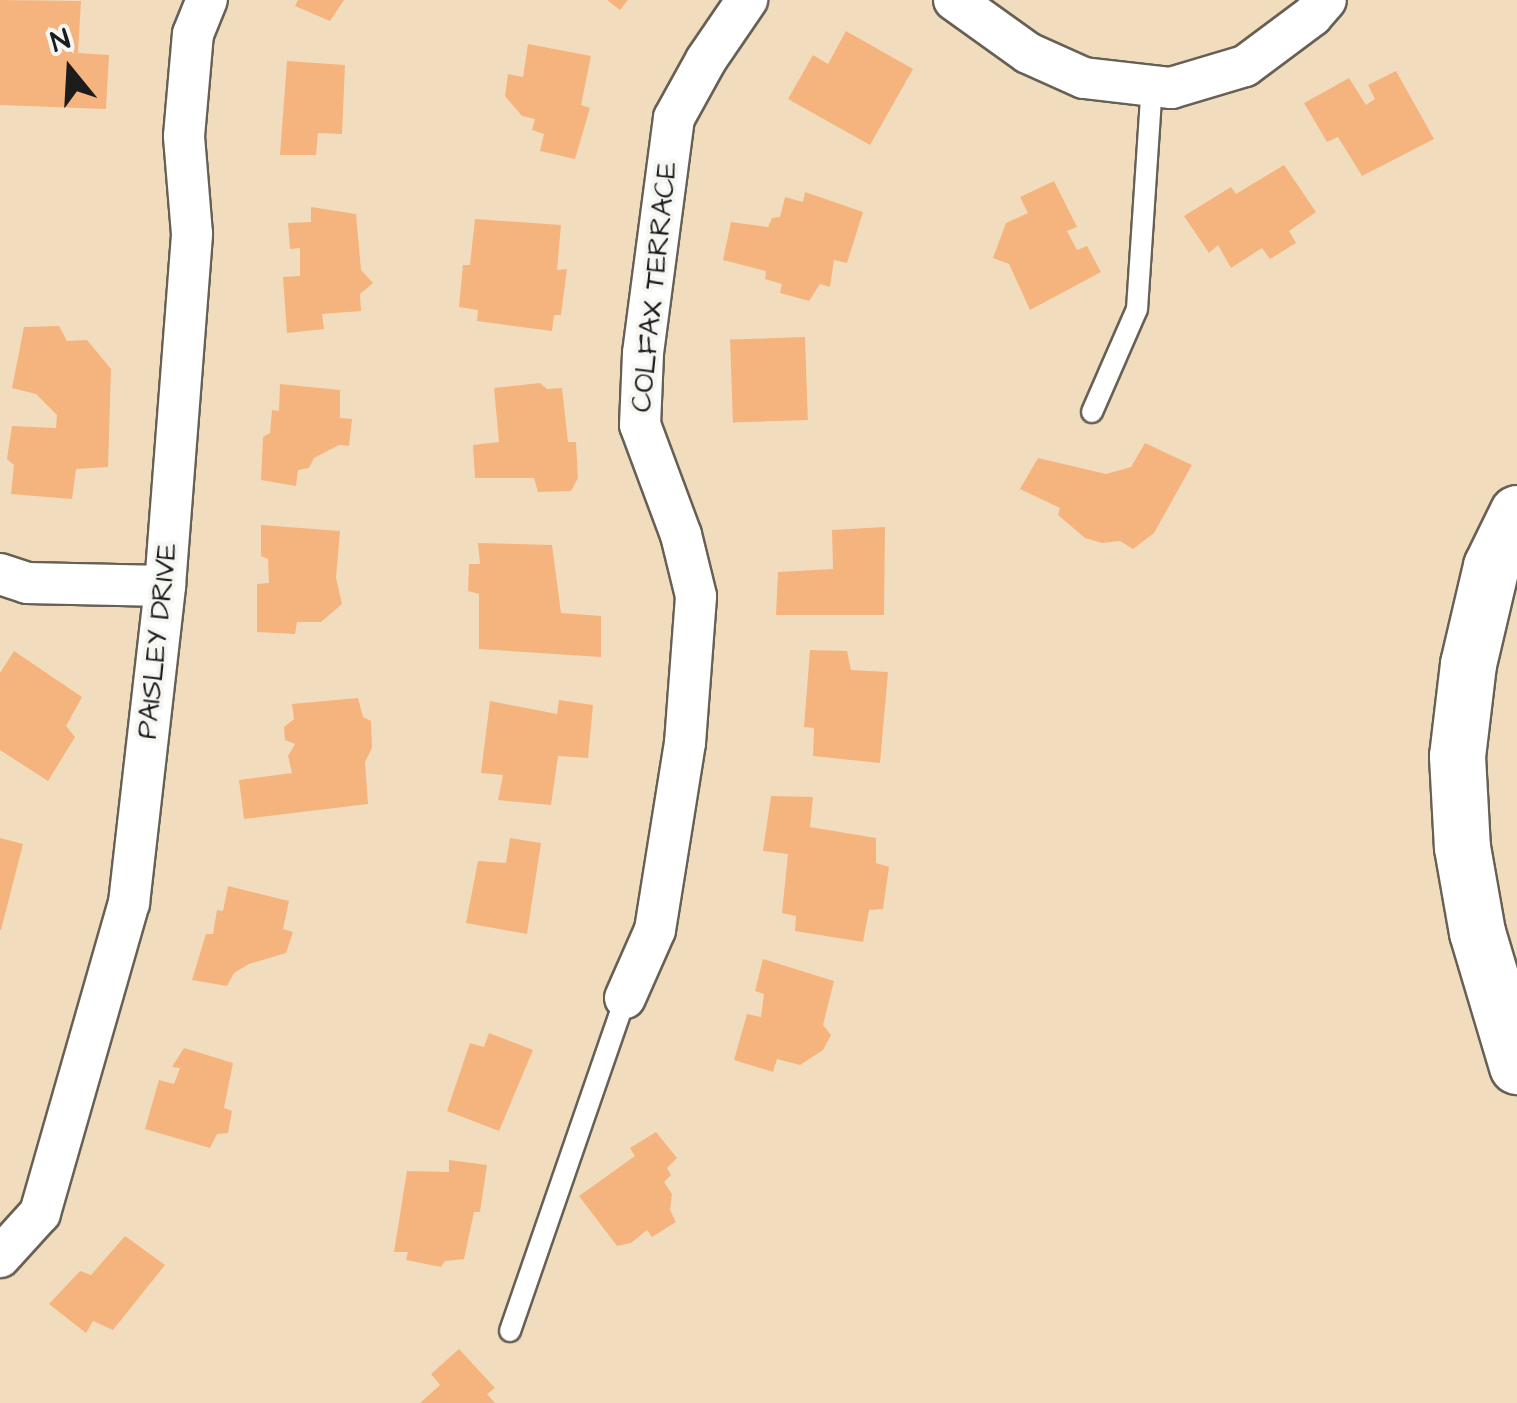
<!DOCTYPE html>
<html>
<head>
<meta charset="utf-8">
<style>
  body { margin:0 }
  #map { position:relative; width:1517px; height:1403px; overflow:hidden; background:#f1ddbe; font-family:"Architects Daughter",sans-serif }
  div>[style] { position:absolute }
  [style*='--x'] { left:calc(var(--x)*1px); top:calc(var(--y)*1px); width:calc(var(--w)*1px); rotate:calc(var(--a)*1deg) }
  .building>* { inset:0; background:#f5b47e; transform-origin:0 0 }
  .roads { filter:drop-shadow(2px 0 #676055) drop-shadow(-2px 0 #676055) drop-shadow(0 2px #676055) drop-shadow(0 -2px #676055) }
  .lane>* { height:20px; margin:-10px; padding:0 10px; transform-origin:10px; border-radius:10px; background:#fff }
  .street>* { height:40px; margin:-20px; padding:0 20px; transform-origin:20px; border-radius:20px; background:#fff }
  .secondary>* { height:55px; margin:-27.5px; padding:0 27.5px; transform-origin:27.5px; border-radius:27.5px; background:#fff }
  span { translate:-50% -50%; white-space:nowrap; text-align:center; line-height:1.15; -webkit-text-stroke:8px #f6f6f2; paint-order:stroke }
  .street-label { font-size:28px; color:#1c1c1c }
  .north { position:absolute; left:20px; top:20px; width:100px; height:100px; -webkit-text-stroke:8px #f6f6f2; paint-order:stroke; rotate:342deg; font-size:28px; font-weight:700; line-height:40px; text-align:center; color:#1c1c1c }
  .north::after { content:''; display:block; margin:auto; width:35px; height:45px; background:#1c1c1c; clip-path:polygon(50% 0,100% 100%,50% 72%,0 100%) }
</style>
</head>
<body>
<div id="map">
  <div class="building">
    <div style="clip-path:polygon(0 0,81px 1px,78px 53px,109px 55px,106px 109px,0 105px)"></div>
    <div style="clip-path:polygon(298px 0,344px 0,330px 21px,295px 6px)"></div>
    <div style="clip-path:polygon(607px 0,628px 0,620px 10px)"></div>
    <div style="clip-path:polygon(846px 31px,913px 69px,870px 145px,788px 99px,813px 55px,828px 64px)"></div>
    <div style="clip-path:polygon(528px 44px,591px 56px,581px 105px,590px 108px,575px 159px,540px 151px,544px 134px,532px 130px,535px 119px,522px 116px,505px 96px,508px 74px,523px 77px)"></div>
    <div style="clip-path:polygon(287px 61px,345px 65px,342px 134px,318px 133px,316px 155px,280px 155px)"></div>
    <div style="clip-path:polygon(1396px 71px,1434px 139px,1362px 176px,1338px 137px,1327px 142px,1304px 103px,1349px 78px,1366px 105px,1375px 99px,1368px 85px)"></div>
    <div style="clip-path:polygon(1284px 165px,1316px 212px,1289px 231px,1296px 243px,1270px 259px,1262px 248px,1231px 268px,1218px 245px,1209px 253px,1184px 216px,1231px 187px,1236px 194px)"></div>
    <div style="clip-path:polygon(1054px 181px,1077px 227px,1067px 231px,1077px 250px,1087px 246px,1101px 272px,1030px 310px,1009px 264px,993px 258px,1006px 223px,1028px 213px,1020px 197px)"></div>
    <div style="clip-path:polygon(805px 192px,863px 212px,847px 263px,834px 260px,830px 287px,820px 284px,809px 301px,780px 293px,782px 284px,765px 279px,766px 271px,723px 260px,731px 222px,768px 227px,772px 218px,780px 217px,785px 197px,803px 202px)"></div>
    <div style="clip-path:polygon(311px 207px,356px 214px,361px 270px,373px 283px,360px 294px,361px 311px,322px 314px,324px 329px,287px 333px,283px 277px,300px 276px,300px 248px,290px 249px,288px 223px,311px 222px)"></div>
    <div style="clip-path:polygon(475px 219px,561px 225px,557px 270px,567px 269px,561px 315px,554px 315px,552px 331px,477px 321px,478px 310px,459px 307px,463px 265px,470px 265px)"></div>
    <div style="clip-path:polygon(59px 326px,67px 341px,87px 340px,111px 369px,108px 467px,76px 469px,72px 499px,11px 494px,14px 465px,7px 459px,12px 426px,56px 428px,57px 415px,36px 394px,12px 388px,24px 327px)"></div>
    <div style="left:805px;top:337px;width:83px;height:75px;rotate:88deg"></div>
    <div style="clip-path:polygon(540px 383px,547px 389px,562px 388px,568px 442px,576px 442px,578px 478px,571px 491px,538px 492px,534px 478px,475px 478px,473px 445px,499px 442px,494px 388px)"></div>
    <div style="clip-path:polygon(280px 384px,340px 390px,340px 418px,352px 419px,349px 446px,339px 445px,314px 458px,309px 468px,298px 470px,296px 486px,261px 480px,263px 437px,270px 433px,272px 410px,279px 411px)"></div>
    <div style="clip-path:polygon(1145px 443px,1192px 465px,1154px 533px,1133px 549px,1120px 541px,1102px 543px,1085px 538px,1058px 515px,1060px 508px,1020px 489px,1038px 458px,1106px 474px,1131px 467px)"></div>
    <div style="clip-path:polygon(261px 525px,340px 531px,336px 578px,342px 604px,321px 622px,297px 622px,295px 634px,257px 632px,257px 584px,269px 583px,268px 559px,261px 556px)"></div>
    <div style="clip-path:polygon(885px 527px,884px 615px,776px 615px,778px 572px,833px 569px,832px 530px)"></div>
    <div style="clip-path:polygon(478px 543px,552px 545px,561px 613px,601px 616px,601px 657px,479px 649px,479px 594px,468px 591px,469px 564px,480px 564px)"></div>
    <div style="clip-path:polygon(810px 650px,847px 651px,851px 670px,888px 672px,880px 763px,813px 756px,814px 728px,804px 727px)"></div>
    <div style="clip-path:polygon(14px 651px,82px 697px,66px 726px,75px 737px,48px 781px,0 750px,0 673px)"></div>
    <div style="clip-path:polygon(358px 698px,363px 717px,371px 721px,372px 748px,365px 762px,368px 804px,244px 819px,239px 780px,292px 773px,288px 756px,295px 744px,285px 740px,284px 727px,294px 719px,292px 704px)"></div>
    <div style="clip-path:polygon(559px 700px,593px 705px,588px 758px,558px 756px,551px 805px,498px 800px,503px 775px,481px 773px,490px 701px,557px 714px)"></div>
    <div style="clip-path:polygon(771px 796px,813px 797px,810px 827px,876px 838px,876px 863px,889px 867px,883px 909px,869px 910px,863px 942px,795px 931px,796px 916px,782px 913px,788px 854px,763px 851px)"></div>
    <div style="clip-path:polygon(0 838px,23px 844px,1px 930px,0 930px)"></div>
    <div style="clip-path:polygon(510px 838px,541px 843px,527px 934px,466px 923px,478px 861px,506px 863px)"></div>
    <div style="clip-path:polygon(228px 886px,289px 901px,283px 929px,293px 932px,286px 953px,249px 964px,234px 973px,227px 986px,192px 980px,206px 934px,213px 934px,217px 910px,223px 911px)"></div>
    <div style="clip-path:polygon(763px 959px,834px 981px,823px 1025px,831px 1035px,823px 1050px,800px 1065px,777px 1059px,773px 1072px,734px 1060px,747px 1014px,761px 1017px,764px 994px,755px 991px)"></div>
    <div style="clip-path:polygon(489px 1033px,533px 1050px,499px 1131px,447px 1111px,470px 1043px,484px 1047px)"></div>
    <div style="clip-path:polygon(184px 1048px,233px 1063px,224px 1108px,232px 1111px,228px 1133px,217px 1134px,210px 1148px,145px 1129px,159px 1080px,174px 1084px,180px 1068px,172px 1067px)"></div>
    <div style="clip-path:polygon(656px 1132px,677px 1158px,667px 1168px,671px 1175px,664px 1182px,672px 1194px,670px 1210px,676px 1222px,652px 1237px,647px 1230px,631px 1243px,617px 1246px,579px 1196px,635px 1156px,630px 1148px)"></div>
    <div style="clip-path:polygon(449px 1160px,487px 1165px,480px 1212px,474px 1212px,464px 1259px,445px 1261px,441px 1267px,406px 1260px,408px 1252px,394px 1252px,407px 1171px,449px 1172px)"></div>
    <div style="clip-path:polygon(125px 1236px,165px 1265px,113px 1330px,93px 1321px,86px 1333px,49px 1304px,80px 1271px,91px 1275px)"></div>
    <div style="clip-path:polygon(459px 1349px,495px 1388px,487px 1394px,495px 1403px,420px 1403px,440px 1385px,431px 1374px)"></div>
  </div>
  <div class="roads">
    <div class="lane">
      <div style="--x:1092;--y:412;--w:112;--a:-66.4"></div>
      <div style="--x:1137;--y:309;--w:224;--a:-86.2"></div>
      <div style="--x:510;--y:1331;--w:352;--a:-70.9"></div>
    </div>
    <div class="street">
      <div style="--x:954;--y:0;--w:91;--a:35.6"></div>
      <div style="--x:1028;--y:53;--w:61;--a:24.1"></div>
      <div style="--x:1084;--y:78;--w:88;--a:6.6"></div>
      <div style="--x:1171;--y:88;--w:77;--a:-16.6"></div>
      <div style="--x:1245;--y:66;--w:84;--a:-36.7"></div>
      <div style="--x:1312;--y:16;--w:21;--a:-49"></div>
      <div style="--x:0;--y:574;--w:28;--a:18"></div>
      <div style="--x:27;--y:583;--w:138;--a:1.2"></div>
      <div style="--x:625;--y:998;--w:74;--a:-66.2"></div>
      <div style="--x:655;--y:930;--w:189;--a:-80.9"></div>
      <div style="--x:685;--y:743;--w:147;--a:-85.7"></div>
      <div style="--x:696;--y:596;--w:63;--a:-103.8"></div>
      <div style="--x:681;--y:535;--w:117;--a:-110.4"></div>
      <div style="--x:640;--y:425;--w:72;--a:-87.6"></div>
      <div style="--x:643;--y:353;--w:237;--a:-82.5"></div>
      <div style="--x:674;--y:118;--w:66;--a:-61.1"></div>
      <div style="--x:706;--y:60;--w:73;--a:-55.7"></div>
      <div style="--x:0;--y:1257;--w:59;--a:-47.7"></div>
      <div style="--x:40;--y:1213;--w:323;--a:-74"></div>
      <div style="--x:129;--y:903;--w:319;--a:-83.5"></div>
      <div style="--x:165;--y:586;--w:353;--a:-85.6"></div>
      <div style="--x:192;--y:234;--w:98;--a:-94.7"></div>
      <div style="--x:184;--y:136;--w:102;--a:-85"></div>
      <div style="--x:193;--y:34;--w:37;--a:-68"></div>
    </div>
    <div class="secondary">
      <div style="--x:1517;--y:513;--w:59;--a:116.1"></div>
      <div style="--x:1491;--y:566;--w:101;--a:103.2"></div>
      <div style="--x:1468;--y:664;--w:93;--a:96.8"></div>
      <div style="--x:1457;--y:756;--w:91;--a:86.9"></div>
      <div style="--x:1462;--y:847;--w:86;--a:80"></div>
      <div style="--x:1477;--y:932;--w:140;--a:73.4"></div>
    </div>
  </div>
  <div class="street-label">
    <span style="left:655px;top:287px;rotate:-84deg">COLFAX TERRACE</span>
    <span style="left:158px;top:641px;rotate:-84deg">PAISLEY DRIVE</span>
  </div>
  <div class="north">N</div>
</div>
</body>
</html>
